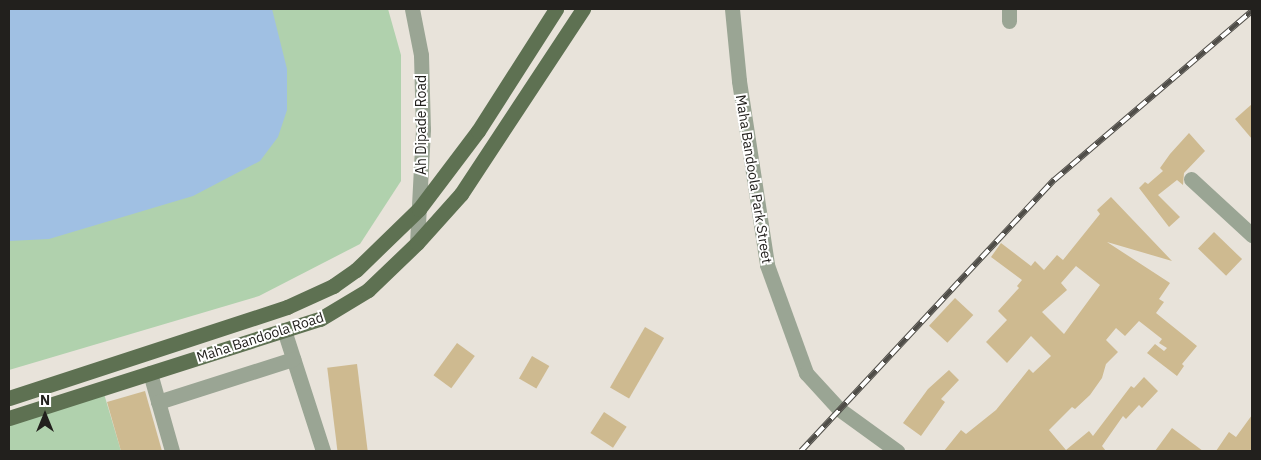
<!DOCTYPE html>
<html>
<head>
<meta charset="utf-8">
<style>
  body { margin:0 }
  #map { position:relative; width:1261px; height:460px; overflow:hidden; background:#e8e3da; font-family:"IBM Plex Sans",sans-serif }
  div>[style] { position:absolute }
  [style*='--x'] { left:calc(var(--x)*1px); top:calc(var(--y)*1px); width:calc(var(--w)*1px); rotate:calc(var(--a)*1deg) }
  .green>* { inset:0; background:#b0d1ad }
  .water>* { inset:0; background:#a0c0e3 }
  .building>* { inset:0; background:#ceba90; transform-origin:0 0 }
  .minor>* { height:15px; margin:-7.5px; padding:0 7.5px; transform-origin:7.5px; border-radius:7.5px; background:#9aa594 }
  .major>* { height:15px; margin:-7.5px; padding:0 7.5px; transform-origin:7.5px; border-radius:7.5px; background:#5e7152 }
  .rail>* { height:5.5px; margin-top:-2.75px; transform-origin:0; background:repeating-linear-gradient(90deg,#fff 0 11px,#4f4d48 0 22px); box-sizing:border-box; border-block:1px solid #4f4d48 }
  span { translate:-50% -50%; white-space:nowrap; text-align:center; line-height:1.15; -webkit-text-stroke:4px #fff; paint-order:stroke }
  .street-label { font-size:14px; color:#22201d }
  .frame { position:absolute; inset:0; border:10px solid #22201d; pointer-events:none }
  .north { position:absolute; left:20px; top:390px; width:50px; height:50px; -webkit-text-stroke:4px #fff; paint-order:stroke; rotate:0deg; font-size:14px; font-weight:700; line-height:20px; text-align:center; color:#22201d }
  .north::after { content:''; display:block; margin:auto; width:18px; height:22px; background:#22201d; clip-path:polygon(50% 0,100% 100%,50% 72%,0 100%) }
</style>
</head>
<body>
<div id="map">
  <div class="green">
    <div style="clip-path:polygon(9px 9px,388px 9px,401px 55px,401px 181px,360px 244px,259px 296px,9px 370px)"></div>
    <div style="clip-path:polygon(102px 387px,121px 451px,9px 451px,9px 419px)"></div>
  </div>
  <div class="water">
    <div style="clip-path:polygon(9px 9px,272px 9px,287px 69px,287px 110px,278px 137px,260px 161px,193px 196px,49px 239px,9px 241px)"></div>
  </div>
  <div class="building">
    <div style="clip-path:polygon(1252px 104px,1252px 139px,1235px 119px)"></div>
    <div style="clip-path:polygon(1189px 133px,1205px 151px,1184px 173px,1183px 185px,1177px 180px,1158px 195px,1180px 217px,1169px 227px,1139px 188px,1145px 182px,1148px 184px,1163px 171px,1160px 168px,1170px 154px)"></div>
    <div style="clip-path:polygon(evenodd,1111px 197px,1172px 261px,1107px 242px,1170px 283px,1159px 299px,1164px 302px,1156px 313px,1197px 346px,1182px 364px,1184px 366px,1177px 376px,1147px 353px,1155px 344px,1164px 351px,1167px 348px,1159px 343px,1162px 339px,1139px 321px,1125px 336px,1116px 328px,1106px 340px,1118px 352px,1106px 364px,1102px 378px,1090px 395px,1075px 409px,1072px 407px,1049px 430px,1066px 450px,1089px 431px,1093px 436px,1131px 386px,1134px 388px,1144px 377px,1158px 391px,1142px 408px,1139px 405px,1126px 419px,1123px 416px,1102px 446px,1106px 451px,944px 451px,961px 430px,966px 434px,996px 410px,1029px 369px,1033px 373px,1051px 356px,1031px 336px,1007px 363px,986px 342px,1007px 320px,998px 311px,1019px 288px,1017px 286px,1022px 280px,991px 257px,1001px 243px,1031px 266px,1035px 261px,1044px 270px,1057px 255px,1063px 260px,1100px 214px,1097px 210px,1111px 197px,1076px 266px,1100px 285px,1064px 334px,1042px 312px,1067px 290px,1061px 283px,1076px 266px)"></div>
    <div style="left:1214px;top:232px;width:39px;height:23px;rotate:44deg"></div>
    <div style="left:955px;top:298px;width:25px;height:38px;rotate:43deg"></div>
    <div style="left:645px;top:327px;width:22px;height:70px;rotate:30deg"></div>
    <div style="left:457px;top:343px;width:22px;height:40px;rotate:36deg"></div>
    <div style="left:532px;top:356px;width:20px;height:26px;rotate:30deg"></div>
    <div style="left:357px;top:364px;width:88px;height:30px;rotate:83deg"></div>
    <div style="clip-path:polygon(949px 370px,959px 380px,941px 399px,945px 402px,921px 436px,903px 423px,928px 389px)"></div>
    <div style="clip-path:polygon(145px 391px,162px 451px,121px 451px,107px 402px)"></div>
    <div style="left:604px;top:412px;width:27px;height:25px;rotate:33deg"></div>
    <div style="clip-path:polygon(1252px 415px,1252px 451px,1216px 451px,1229px 432px,1236px 437px)"></div>
    <div style="clip-path:polygon(1172px 428px,1203px 451px,1155px 451px)"></div>
  </div>
  <div class="minor">
    <div style="--x:412;--y:9;--w:47;--a:78.9"></div>
    <div style="--x:421;--y:55;--w:74;--a:88.5"></div>
    <div style="--x:423;--y:129;--w:114;--a:93"></div>
    <div style="--x:732;--y:9;--w:72;--a:84.4"></div>
    <div style="--x:739;--y:81;--w:186;--a:81.3"></div>
    <div style="--x:767;--y:265;--w:115;--a:70.1"></div>
    <div style="--x:806;--y:373;--w:49;--a:47.5"></div>
    <div style="--x:839;--y:409;--w:72;--a:35.9"></div>
    <div style="--x:1009;--y:9;--w:12;--a:90"></div>
    <div style="--x:1191;--y:179;--w:83;--a:42.6"></div>
    <div style="--x:284;--y:330;--w:127;--a:72.1"></div>
    <div style="--x:150;--y:373;--w:81;--a:74.2"></div>
    <div style="--x:158;--y:402;--w:142;--a:-17.7"></div>
  </div>
  <div class="major">
    <div style="--x:9;--y:398;--w:293;--a:-18.1"></div>
    <div style="--x:287;--y:307;--w:51;--a:-24.5"></div>
    <div style="--x:333;--y:286;--w:28;--a:-35"></div>
    <div style="--x:356;--y:270;--w:88;--a:-44.1"></div>
    <div style="--x:419;--y:209;--w:98;--a:-52.9"></div>
    <div style="--x:478;--y:131;--w:145;--a:-57.4"></div>
    <div style="--x:9;--y:418;--w:326;--a:-17.7"></div>
    <div style="--x:320;--y:319;--w:56;--a:-31.1"></div>
    <div style="--x:368;--y:290;--w:68;--a:-43.8"></div>
    <div style="--x:417;--y:243;--w:66;--a:-48.1"></div>
    <div style="--x:461;--y:194;--w:222;--a:-56.6"></div>
  </div>
  <div class="rail">
    <div style="--x:801;--y:451;--w:371;--a:-47"></div>
    <div style="--x:1054;--y:180;--w:260;--a:-40.5"></div>
  </div>
  <div class="street-label">
    <span style="left:421px;top:125px;rotate:-90deg">Ah Dipade Road</span>
    <span style="left:754px;top:179px;rotate:81deg">Maha Bandoola Park Street</span>
    <span style="left:260px;top:337px;rotate:-18deg">Maha Bandoola Road</span>
  </div>
  <div class="frame"></div>
  <div class="north">N</div>
</div>
</body>
</html>
